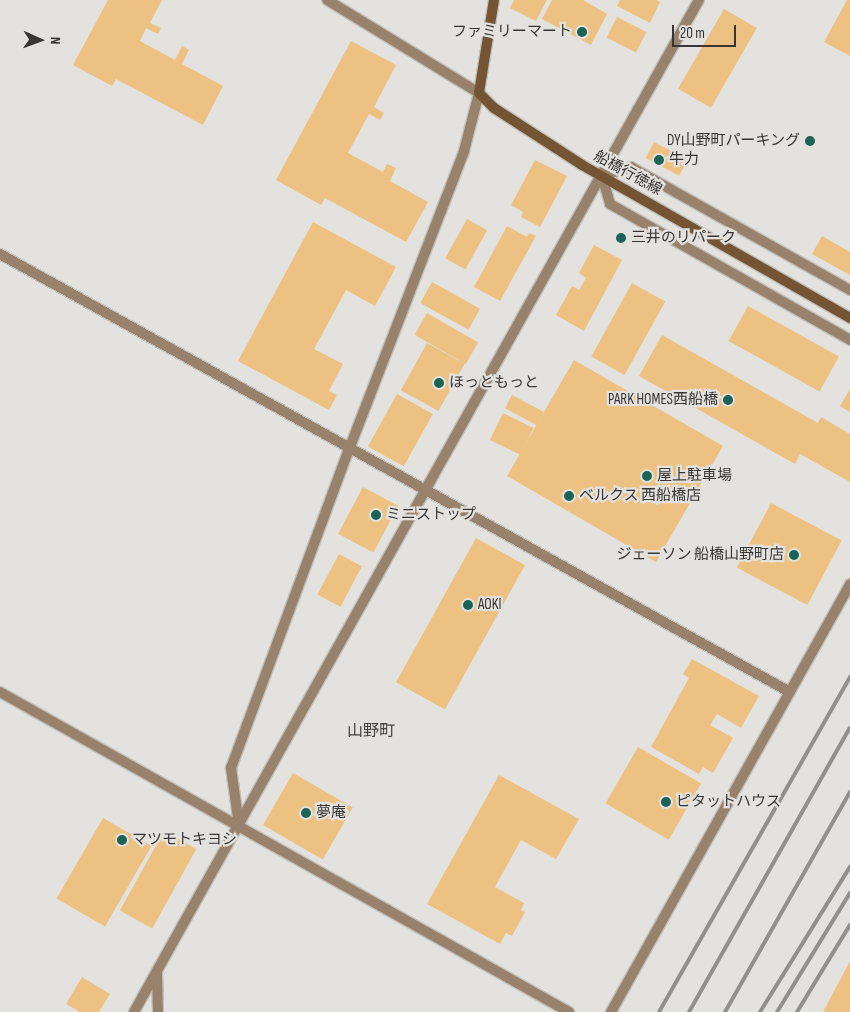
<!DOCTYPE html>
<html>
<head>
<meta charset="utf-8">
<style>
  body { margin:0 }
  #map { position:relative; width:850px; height:1012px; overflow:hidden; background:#e4e2de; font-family:"Sofia Sans Condensed","Noto Sans JP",sans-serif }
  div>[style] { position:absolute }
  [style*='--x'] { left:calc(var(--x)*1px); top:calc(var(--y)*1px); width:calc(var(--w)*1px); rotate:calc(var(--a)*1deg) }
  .building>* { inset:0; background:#edc182; transform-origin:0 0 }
  .roads { filter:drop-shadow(1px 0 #c1c0bc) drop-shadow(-1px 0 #c1c0bc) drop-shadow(0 1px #c1c0bc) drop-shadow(0 -1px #c1c0bc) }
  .minor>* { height:10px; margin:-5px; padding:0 5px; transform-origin:5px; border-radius:5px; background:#99826c }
  .tertiary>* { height:10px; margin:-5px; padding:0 5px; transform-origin:5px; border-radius:5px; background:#99826c }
  .secondary>* { height:10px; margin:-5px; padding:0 5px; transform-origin:5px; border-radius:5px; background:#755433 }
  .rail>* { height:4px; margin:-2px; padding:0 2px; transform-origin:2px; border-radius:2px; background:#92908d }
  .dots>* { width:14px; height:14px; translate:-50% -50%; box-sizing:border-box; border:2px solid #e4e2de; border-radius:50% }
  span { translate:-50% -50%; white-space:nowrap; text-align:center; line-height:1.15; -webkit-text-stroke:4.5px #e4e2de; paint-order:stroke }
  .poi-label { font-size:15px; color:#373635 }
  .right { translate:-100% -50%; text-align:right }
  .left { translate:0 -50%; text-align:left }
  .street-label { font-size:15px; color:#373635 }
  .neighbourhood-label { font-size:16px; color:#43413e }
  .north { position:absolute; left:15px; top:15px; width:50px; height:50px; -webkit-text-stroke:4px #e4e2de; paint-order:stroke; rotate:92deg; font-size:14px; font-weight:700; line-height:20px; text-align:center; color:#373635 }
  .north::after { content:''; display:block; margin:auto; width:18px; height:22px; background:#373635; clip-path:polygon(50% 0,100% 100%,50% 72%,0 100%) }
  .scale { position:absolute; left:672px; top:25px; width:64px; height:22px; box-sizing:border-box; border:2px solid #373635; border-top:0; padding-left:6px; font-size:15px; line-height:18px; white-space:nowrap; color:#373635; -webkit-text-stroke:4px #e4e2de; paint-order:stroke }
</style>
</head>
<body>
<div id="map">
  <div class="building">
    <div style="clip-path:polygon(108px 0,162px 0,150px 23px,161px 28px,158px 34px,146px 28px,140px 41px,175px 60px,182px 46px,189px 50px,182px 64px,223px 86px,203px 125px,116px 79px,112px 86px,73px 65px)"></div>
    <div style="clip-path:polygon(514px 0,547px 0,536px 21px,510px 8px)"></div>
    <div style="clip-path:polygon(552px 0,583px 0,607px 14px,591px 45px,542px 19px)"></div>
    <div style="clip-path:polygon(620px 0,656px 0,660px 2px,650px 23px,617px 6px)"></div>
    <div style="clip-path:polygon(847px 0,850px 0,850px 56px,824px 42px)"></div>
    <div style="left:724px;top:9px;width:38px;height:92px;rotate:30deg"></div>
    <div style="left:617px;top:17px;width:33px;height:23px;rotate:27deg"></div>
    <div style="clip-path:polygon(351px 41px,396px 65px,374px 107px,384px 113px,380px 120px,369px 114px,348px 153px,383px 172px,387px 164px,396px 168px,390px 181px,428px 202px,406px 242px,325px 198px,321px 205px,276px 180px)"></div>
    <div style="left:654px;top:142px;width:38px;height:18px;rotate:28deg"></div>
    <div style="clip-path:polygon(535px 160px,567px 176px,540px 227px,521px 217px,523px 212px,511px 205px)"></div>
    <div style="left:467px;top:219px;width:23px;height:45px;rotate:29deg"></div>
    <div style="clip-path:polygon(313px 222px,396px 267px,375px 306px,346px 290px,314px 349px,343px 364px,329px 391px,337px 395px,329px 410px,238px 361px)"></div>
    <div style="clip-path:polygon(507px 226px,527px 237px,529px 233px,536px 236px,500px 301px,474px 287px)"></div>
    <div style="clip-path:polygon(822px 236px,850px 252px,850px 275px,812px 254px)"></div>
    <div style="clip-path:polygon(594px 245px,622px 260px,584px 331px,556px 315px,572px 286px,579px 290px,586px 278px,579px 273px)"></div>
    <div style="left:432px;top:282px;width:55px;height:24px;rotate:29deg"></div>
    <div style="left:632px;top:283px;width:38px;height:84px;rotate:29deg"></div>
    <div style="left:748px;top:306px;width:104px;height:40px;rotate:29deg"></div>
    <div style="left:427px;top:313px;width:59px;height:25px;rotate:30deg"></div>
    <div style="clip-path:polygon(662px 335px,818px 423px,821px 417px,850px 434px,850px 482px,800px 454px,795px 464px,639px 376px)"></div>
    <div style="left:427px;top:343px;width:43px;height:54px;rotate:29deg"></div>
    <div style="left:574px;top:360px;width:172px;height:134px;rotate:30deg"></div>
    <div style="clip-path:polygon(850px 389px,850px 412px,840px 406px)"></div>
    <div style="left:397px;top:394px;width:41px;height:60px;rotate:29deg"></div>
    <div style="left:512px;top:395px;width:36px;height:15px;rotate:28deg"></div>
    <div style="left:503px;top:413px;width:34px;height:30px;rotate:26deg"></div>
    <div style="left:363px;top:487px;width:40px;height:53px;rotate:28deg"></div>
    <div style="left:771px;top:503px;width:80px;height:73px;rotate:28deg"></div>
    <div style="left:476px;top:538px;width:56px;height:165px;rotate:29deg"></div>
    <div style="left:339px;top:554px;width:26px;height:46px;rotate:28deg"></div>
    <div style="clip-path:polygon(692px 659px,759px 696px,741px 728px,717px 714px,710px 725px,733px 738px,713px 773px,703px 767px,699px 774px,651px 747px,689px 678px,683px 674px)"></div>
    <div style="left:638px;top:747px;width:73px;height:65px;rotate:30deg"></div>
    <div style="left:293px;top:773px;width:69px;height:60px;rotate:30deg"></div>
    <div style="clip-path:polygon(499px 775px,579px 819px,556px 859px,521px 840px,495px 887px,524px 903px,521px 910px,525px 912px,512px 936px,506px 933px,500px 944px,427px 904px)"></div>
    <div style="left:103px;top:818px;width:56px;height:93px;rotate:30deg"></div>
    <div style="left:164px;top:831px;width:37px;height:91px;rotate:29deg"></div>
    <div style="clip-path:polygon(850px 961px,850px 1012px,823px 1012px)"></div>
    <div style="clip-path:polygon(82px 977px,110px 994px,99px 1012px,80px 1012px,66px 1004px)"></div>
  </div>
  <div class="roads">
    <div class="minor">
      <div style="--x:0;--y:254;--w:903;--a:29.01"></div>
      <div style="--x:850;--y:290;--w:251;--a:-150.7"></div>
      <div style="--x:631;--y:167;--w:30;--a:163"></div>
      <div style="--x:602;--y:176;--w:29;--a:74"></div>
      <div style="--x:610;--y:204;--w:276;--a:29.5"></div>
      <div style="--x:0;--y:692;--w:653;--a:29.35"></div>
      <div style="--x:239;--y:825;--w:58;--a:-98"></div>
      <div style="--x:231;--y:768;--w:342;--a:-69.7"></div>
      <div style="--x:350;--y:447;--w:317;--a:-68.9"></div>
      <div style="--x:464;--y:151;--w:60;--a:-75.5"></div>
      <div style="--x:479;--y:93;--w:178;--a:-148.5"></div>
      <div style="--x:157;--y:972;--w:40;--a:88.6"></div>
    </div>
    <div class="tertiary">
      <div style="--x:134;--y:1012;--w:1159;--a:-60.83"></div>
      <div style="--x:611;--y:1012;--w:490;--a:-60.8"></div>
    </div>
    <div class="secondary">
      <div style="--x:494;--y:0;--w:94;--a:99.2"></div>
      <div style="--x:479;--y:93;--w:21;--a:45"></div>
      <div style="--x:494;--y:108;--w:105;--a:32.9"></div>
      <div style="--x:582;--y:165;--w:309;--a:29.7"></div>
    </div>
  </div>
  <div class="rail">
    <div style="--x:659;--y:1012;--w:386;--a:-60.3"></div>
    <div style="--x:689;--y:1012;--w:326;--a:-60.5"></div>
    <div style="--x:725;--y:1012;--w:253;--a:-60.4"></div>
    <div style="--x:760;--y:1012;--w:171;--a:-58.2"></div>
    <div style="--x:777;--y:1012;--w:140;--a:-58.5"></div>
    <div style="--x:797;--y:1012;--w:102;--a:-58.7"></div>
  </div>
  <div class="dots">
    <div style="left:582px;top:32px;background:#1c6357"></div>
    <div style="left:810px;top:141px;background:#1c6357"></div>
    <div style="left:659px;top:160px;background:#1c6357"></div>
    <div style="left:621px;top:238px;background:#1c6357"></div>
    <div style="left:439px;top:383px;background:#1c6357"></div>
    <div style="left:728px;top:400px;background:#1c6357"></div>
    <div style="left:647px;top:476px;background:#1c6357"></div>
    <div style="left:569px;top:496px;background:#1c6357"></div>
    <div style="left:376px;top:515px;background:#1c6357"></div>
    <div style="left:794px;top:555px;background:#1c6357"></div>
    <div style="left:468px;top:605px;background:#1c6357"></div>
    <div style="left:666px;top:802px;background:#1c6357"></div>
    <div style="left:306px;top:813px;background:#1c6357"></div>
    <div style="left:122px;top:840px;background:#1c6357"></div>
  </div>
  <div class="poi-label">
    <span class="right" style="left:572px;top:32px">ファミリーマート</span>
    <span class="right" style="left:800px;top:141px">DY山野町パーキング</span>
    <span class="left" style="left:669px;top:160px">牛力</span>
    <span class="left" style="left:631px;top:238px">三井のリパーク</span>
    <span class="left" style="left:449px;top:383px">ほっともっと</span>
    <span class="right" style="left:718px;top:400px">PARK HOMES西船橋</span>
    <span class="left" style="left:657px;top:476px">屋上駐車場</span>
    <span class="left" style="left:579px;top:496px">ベルクス 西船橋店</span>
    <span class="left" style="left:386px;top:515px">ミニストップ</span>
    <span class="right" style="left:784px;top:555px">ジェーソン 船橋山野町店</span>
    <span class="left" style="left:478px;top:605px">AOKI</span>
    <span class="left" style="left:676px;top:802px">ピタットハウス</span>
    <span class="left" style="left:316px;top:813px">夢庵</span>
    <span class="left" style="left:132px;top:840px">マツモトキヨシ</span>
  </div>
  <div class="street-label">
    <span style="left:628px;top:173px;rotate:29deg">船橋行徳線</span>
  </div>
  <div class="neighbourhood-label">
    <span style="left:371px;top:732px">山野町</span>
  </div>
  <div class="north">N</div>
  <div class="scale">20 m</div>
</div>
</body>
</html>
